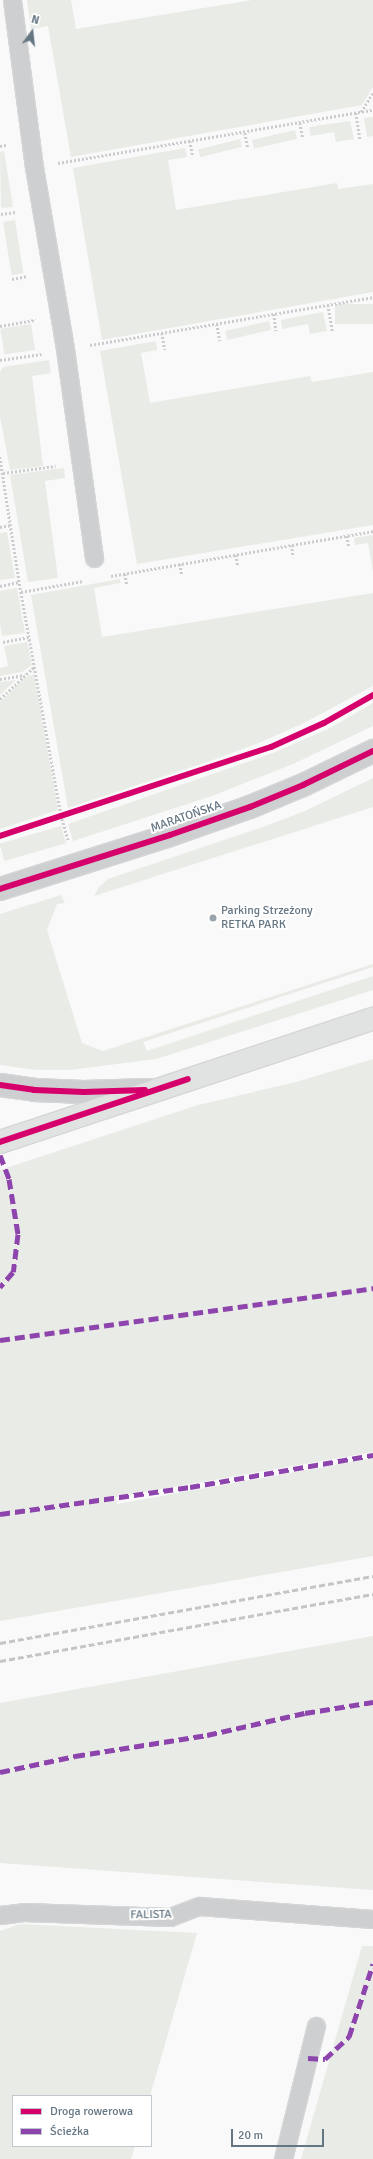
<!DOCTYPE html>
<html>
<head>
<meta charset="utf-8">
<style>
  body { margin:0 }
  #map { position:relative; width:373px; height:2159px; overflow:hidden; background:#f9f9f9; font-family:Signika,sans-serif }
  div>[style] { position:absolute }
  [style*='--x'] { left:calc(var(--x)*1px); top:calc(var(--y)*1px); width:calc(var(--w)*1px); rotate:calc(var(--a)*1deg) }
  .green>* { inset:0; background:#e8ebe6; transform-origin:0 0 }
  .path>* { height:2.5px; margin-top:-1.25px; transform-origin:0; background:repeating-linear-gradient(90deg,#cbcccd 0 2px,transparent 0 4px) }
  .roads { filter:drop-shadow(1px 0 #d5d6d7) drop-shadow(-1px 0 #d5d6d7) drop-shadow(0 1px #d5d6d7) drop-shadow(0 -1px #d5d6d7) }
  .service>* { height:17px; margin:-8.5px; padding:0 8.5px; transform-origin:8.5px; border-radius:8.5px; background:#cecfd0 }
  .tertiary>* { height:22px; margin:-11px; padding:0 11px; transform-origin:11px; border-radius:11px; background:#cecfd0 }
  .secondary>* { height:22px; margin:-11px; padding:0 11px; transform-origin:11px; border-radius:11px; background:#e1e2e2 }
  .rail>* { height:3px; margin-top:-1.5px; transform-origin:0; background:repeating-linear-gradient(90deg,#c3c5c6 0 6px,transparent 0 9px) }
  .quiet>* { height:5px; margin-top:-2.5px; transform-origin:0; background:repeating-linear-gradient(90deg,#8e44ad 0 10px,transparent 0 15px) }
  .cycleway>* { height:6px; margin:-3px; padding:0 3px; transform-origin:3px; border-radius:3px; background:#d6006c }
  .dots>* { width:11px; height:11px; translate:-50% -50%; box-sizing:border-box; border:2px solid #fff; border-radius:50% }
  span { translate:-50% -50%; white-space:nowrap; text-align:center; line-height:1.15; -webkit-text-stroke:4px #fff; paint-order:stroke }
  .street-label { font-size:12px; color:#657683 }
  .poi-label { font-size:12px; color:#657683 }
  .left { translate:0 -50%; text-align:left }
  .legend { position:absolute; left:12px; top:2095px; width:140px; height:52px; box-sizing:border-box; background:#fff; border:1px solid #c1c8cd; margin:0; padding:5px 7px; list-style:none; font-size:12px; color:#657683 }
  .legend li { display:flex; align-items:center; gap:8px; height:20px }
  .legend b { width:20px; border:1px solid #c1c8cd }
  .north { position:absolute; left:12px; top:12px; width:40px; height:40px; -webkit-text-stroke:3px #fff; paint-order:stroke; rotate:15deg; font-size:11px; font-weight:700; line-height:16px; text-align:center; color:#657683 }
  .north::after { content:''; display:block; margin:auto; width:14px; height:18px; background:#657683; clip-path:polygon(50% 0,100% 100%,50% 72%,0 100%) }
  .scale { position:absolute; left:231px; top:2129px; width:93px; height:18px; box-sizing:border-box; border:2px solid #657683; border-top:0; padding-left:5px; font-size:12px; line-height:14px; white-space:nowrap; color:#657683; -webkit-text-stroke:3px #fff; paint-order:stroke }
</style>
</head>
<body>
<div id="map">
  <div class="green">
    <div style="clip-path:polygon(27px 0,71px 0,76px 29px,252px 0,373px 0,373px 87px,362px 105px,71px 157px,48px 26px,31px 29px)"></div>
    <div style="clip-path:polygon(373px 117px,373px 136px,367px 137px,364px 118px)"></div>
    <div style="clip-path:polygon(350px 121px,354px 139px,336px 142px,334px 132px,311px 136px,309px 127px)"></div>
    <div style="left:295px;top:130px;width:9px;height:44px;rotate:77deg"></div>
    <div style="left:240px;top:139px;width:8px;height:43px;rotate:76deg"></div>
    <div style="clip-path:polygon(185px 148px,187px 157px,168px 160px,176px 210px,337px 183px,338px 189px,373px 184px,373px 292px,102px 340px,73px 168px)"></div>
    <div style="clip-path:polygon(4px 151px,13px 207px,1px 208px,0 152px)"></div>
    <div style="left:15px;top:220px;width:54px;height:12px;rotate:81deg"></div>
    <div style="left:373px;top:304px;width:20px;height:38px;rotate:90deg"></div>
    <div style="clip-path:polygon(323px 312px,327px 331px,310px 334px,308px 324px,282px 329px,281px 320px)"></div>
    <div style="left:269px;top:321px;width:9px;height:45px;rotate:77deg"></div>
    <div style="left:31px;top:324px;width:26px;height:31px;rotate:81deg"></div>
    <div style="clip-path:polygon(156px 341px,157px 350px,141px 353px,150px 403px,310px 376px,312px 382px,373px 372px,373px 525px,137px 564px,100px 351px)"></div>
    <div style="clip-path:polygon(49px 360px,51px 373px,32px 376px,43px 466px,10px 470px,0 416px,0 372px,3px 367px)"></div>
    <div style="clip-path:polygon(64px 468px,65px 478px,45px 481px,58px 578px,28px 582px,10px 475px)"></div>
    <div style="clip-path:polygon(7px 532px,15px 578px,0 580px,0 533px)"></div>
    <div style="clip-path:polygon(373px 535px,373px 572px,368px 543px,355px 545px,354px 538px)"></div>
    <div style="clip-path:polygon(120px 579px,120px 583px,94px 588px,102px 637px,373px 593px,373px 686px,302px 724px,261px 742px,213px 760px,68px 808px,31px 595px)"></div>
    <div style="clip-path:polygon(17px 588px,25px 633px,2px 636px,0 623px,0 591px)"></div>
    <div style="clip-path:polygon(27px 642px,32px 665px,22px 672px,0 676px,0 668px,8px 666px,4px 646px)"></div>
    <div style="clip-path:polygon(34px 674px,58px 810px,0 829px,0 702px,26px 677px)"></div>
    <div style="clip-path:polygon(16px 680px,0 695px,0 682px)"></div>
    <div style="clip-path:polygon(373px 703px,373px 726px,293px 764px,212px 796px,73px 841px,68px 824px,273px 753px,330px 728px)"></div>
    <div style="clip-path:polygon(373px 778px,373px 807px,94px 896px,99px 887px,108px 879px,266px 826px,305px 811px)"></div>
    <div style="left:61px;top:826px;width:18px;height:64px;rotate:74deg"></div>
    <div style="clip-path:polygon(61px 895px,65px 903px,57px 904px,47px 930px,82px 1043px,103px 1051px,373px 964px,373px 967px,143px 1042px,147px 1051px,373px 976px,373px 990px,156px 1059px,70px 1070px,36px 1070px,0 1065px,0 914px)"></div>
    <div style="clip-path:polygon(373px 1059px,373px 1452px,116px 1497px,117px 1504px,373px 1458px,373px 1556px,0 1621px,0 1170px,198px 1105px,296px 1082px)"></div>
    <div style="clip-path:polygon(373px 1636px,373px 1890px,0 1863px,0 1703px)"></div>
    <div style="clip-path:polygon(20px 1924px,197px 1933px,150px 2096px,13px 2096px,13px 2146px,135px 2146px,131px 2159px,0 2159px,0 1931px)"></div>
    <div style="clip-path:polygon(362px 1946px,373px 1946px,373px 2159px,301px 2159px)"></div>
  </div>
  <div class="path">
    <div style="--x:361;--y:112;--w:22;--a:-58"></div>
    <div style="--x:356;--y:113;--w:26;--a:81"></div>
    <div style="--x:300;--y:123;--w:15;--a:79"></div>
    <div style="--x:245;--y:133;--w:15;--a:79"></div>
    <div style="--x:190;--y:141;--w:16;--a:79"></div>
    <div style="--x:0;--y:146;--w:6;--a:-9"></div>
    <div style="--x:58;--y:163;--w:319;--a:-9.6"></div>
    <div style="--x:1;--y:214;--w:15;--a:-8"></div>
    <div style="--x:12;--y:279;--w:16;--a:-11"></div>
    <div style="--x:328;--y:305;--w:27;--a:80"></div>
    <div style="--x:274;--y:314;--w:17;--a:83"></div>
    <div style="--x:217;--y:324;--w:17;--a:80"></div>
    <div style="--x:0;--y:326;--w:36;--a:-10"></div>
    <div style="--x:162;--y:333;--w:17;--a:80"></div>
    <div style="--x:90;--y:345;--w:287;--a:-9.6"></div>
    <div style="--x:0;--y:360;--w:42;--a:-8.1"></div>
    <div style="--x:0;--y:457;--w:137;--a:81.2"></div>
    <div style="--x:21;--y:592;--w:227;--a:79.8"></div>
    <div style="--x:61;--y:815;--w:26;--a:74"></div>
    <div style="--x:3;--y:473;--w:53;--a:-7.5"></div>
    <div style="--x:0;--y:527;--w:11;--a:-10"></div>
    <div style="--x:347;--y:536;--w:11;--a:80"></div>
    <div style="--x:292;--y:545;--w:12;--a:85"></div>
    <div style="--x:236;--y:555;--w:11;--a:80"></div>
    <div style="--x:180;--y:564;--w:11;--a:80"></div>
    <div style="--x:125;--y:574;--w:10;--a:79"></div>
    <div style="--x:111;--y:576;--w:266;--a:-9.7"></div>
    <div style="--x:0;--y:586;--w:19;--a:-12"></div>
    <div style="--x:21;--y:592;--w:63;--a:-10.1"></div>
    <div style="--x:3;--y:642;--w:26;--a:-11"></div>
    <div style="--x:0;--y:679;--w:25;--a:-9"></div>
    <div style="--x:0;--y:699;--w:48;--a:-43.3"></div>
  </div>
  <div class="roads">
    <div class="service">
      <div style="--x:12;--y:0;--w:168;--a:82.5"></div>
      <div style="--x:34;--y:167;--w:185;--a:80.3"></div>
      <div style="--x:65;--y:349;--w:211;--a:82.1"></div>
      <div style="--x:0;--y:1915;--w:24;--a:-7"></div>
      <div style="--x:24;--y:1912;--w:146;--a:2"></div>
      <div style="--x:170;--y:1917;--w:31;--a:-21"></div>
      <div style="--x:199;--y:1906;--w:174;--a:4.3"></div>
      <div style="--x:283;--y:2159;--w:137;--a:-76.1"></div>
    </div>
    <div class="tertiary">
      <div style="--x:0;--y:889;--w:178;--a:-17.6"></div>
      <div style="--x:170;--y:835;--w:85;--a:-19.3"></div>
      <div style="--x:250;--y:807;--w:57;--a:-22.5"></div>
      <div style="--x:303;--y:785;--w:78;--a:-25.9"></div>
      <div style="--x:0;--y:1085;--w:34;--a:8"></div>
      <div style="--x:34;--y:1090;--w:50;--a:2.3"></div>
      <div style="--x:84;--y:1092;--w:65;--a:-1.8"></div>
    </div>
    <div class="secondary">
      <div style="--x:0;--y:1142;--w:393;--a:-18.3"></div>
    </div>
  </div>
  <div class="rail">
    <div style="--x:0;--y:1643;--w:379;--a:-10.2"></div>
    <div style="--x:0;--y:1661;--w:379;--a:-10.2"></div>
  </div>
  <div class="quiet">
    <div style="--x:0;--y:1155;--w:26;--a:69"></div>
    <div style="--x:9;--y:1179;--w:56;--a:80.7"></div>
    <div style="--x:18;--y:1234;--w:38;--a:97"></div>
    <div style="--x:13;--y:1272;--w:20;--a:131"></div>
    <div style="--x:0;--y:1340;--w:377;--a:-7.9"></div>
    <div style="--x:0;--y:1514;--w:192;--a:-8.1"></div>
    <div style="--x:190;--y:1487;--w:186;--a:-9.9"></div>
    <div style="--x:0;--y:1772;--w:77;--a:-12"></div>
    <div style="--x:75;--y:1756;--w:134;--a:-9"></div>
    <div style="--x:207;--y:1735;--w:100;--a:-12.7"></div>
    <div style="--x:305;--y:1713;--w:69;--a:-9.2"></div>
    <div style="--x:308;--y:2058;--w:17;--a:3"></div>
    <div style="--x:325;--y:2059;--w:33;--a:-43"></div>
    <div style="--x:349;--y:2037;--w:77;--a:-71.8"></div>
  </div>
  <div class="cycleway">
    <div style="--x:0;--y:836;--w:285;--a:-18.2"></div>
    <div style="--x:271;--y:747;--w:58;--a:-24.4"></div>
    <div style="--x:324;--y:723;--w:56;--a:-29.7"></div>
    <div style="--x:0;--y:889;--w:178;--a:-17.6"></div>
    <div style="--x:170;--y:835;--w:85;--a:-19.3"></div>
    <div style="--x:250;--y:807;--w:57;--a:-22.5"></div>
    <div style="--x:303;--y:785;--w:78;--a:-25.9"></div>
    <div style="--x:0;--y:1085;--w:34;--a:8"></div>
    <div style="--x:34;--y:1090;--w:50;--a:2.3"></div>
    <div style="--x:84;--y:1092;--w:61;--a:-1.9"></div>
    <div style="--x:0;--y:1142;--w:198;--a:-18.5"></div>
  </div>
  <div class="dots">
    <div style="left:213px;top:918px;background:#99a4ac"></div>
  </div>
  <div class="street-label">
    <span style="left:186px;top:817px;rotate:-19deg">MARATOŃSKA</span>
    <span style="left:151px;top:1915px;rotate:-1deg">FALISTA</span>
  </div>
  <div class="poi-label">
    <span class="left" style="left:221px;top:918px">Parking Strzeżony<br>RETKA PARK</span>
  </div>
  <ul class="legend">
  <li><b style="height:5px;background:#d6006c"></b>Droga rowerowa</li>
  <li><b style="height:5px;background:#8e44ad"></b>Ścieżka</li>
  </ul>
  <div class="north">N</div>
  <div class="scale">20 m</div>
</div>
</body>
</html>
